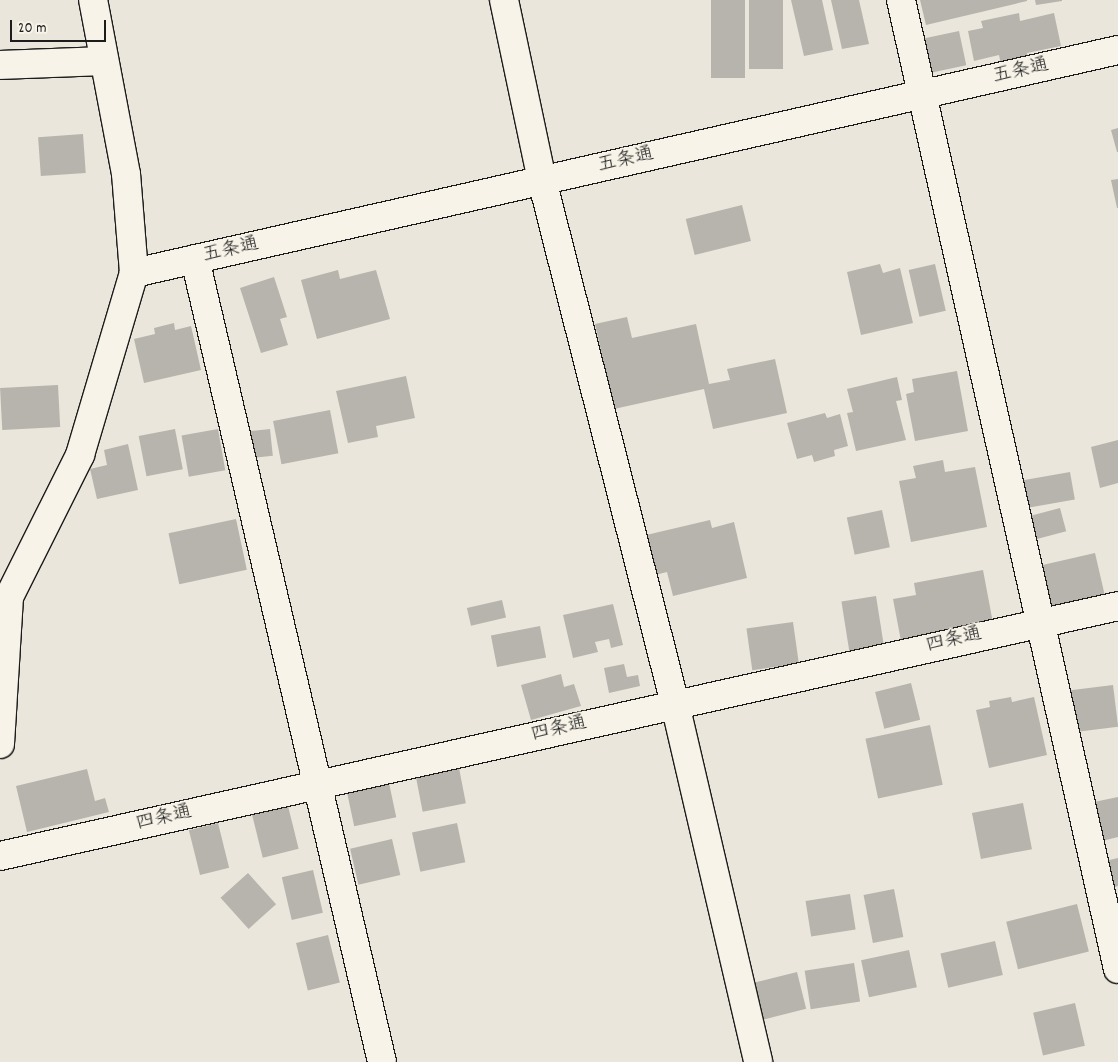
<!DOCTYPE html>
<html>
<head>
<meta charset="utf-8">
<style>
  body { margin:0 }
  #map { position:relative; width:1118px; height:1062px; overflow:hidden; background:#eae6dc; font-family:Dekko,"Klee One",sans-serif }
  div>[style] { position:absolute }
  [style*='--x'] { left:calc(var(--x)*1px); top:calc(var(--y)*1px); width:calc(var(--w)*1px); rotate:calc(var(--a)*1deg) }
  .building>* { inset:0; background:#b6b4ac; transform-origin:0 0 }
  .roads { filter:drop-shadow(1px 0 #1c1c1c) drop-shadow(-1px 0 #1c1c1c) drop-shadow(0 1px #1c1c1c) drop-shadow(0 -1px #1c1c1c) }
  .street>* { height:28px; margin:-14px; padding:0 14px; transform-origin:14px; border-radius:14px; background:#f7f3e8 }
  span { translate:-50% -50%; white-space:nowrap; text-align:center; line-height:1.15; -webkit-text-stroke:4px #f7f3e8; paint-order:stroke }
  .street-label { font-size:19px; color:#1c1c1c }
  .scale { position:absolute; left:10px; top:20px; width:96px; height:22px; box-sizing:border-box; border:2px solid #1c1c1c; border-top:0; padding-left:6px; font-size:15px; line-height:18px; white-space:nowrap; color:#1c1c1c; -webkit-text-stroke:4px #f7f3e8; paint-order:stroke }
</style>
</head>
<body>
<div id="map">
  <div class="building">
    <div style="left:711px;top:0;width:34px;height:78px"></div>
    <div style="left:749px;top:0;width:34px;height:69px"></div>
    <div style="clip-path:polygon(791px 0,822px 0,833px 50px,804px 56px)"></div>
    <div style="clip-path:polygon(831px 0,859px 0,869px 44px,842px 49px)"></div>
    <div style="clip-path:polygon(920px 0,1027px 0,1027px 1px,926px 25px)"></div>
    <div style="clip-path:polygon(1035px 0,1062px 0,1062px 1px,1036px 5px)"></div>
    <div style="clip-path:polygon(1019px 13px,1020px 21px,1054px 13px,1061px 46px,1027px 53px,1028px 59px,1001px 65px,999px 55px,974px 61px,968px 31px,983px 28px,981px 21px)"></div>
    <div style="left:959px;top:31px;width:35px;height:41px;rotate:78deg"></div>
    <div style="clip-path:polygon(1118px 128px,1118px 152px,1117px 152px,1111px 130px)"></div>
    <div style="left:83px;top:134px;width:39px;height:45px;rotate:86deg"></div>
    <div style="clip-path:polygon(1118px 179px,1118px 208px,1117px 208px,1111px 180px)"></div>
    <div style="left:742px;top:205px;width:37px;height:58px;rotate:76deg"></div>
    <div style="clip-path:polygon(880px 264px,883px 273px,900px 268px,913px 323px,861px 335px,847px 272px)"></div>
    <div style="left:935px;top:264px;width:48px;height:27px;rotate:77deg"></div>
    <div style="clip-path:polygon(338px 270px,340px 279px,376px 270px,390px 319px,317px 339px,301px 280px)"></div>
    <div style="clip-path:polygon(274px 277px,287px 317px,280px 319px,288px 345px,261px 353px,240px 288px)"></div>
    <div style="clip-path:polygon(627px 317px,632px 338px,696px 324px,709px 384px,730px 380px,727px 369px,775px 359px,787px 413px,713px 429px,704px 389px,614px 409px,595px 324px)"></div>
    <div style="clip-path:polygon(174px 323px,175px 330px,191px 326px,201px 370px,144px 383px,134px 339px,155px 334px,154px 328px)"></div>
    <div style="clip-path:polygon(957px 371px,968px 431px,915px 441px,906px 394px,914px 392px,912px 379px)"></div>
    <div style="clip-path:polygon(406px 376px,415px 418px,376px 426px,378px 437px,348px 443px,336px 391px)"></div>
    <div style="clip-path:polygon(897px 377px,902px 400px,896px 401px,906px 440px,856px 451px,847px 413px,853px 412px,847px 389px)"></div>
    <div style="left:58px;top:385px;width:42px;height:58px;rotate:87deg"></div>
    <div style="left:330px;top:410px;width:44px;height:58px;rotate:79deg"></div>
    <div style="clip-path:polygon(825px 413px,827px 418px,840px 414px,848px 446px,834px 450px,835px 456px,814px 462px,812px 455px,797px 459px,787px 423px)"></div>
    <div style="left:175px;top:429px;width:41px;height:37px;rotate:79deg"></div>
    <div style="left:218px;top:429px;width:42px;height:37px;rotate:80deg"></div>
    <div style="left:270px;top:429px;width:27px;height:24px;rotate:84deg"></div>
    <div style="clip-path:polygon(1118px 440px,1118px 483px,1100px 488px,1091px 447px)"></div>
    <div style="clip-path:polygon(128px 444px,138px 490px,97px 499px,90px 469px,107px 465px,104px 450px)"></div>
    <div style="clip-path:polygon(943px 460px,945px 472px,975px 467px,987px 527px,911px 542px,899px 481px,916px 478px,913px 466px)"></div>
    <div style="left:1070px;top:472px;width:28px;height:52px;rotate:80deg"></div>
    <div style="left:1060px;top:508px;width:24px;height:41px;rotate:75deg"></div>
    <div style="left:882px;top:510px;width:38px;height:36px;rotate:78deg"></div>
    <div style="left:236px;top:519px;width:52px;height:69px;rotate:78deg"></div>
    <div style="clip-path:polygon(710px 520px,712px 528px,734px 522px,747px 578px,673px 596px,667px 572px,651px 576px,642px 536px)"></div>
    <div style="left:1095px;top:553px;width:44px;height:56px;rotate:77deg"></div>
    <div style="clip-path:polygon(983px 570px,993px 623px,901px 641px,893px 599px,916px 595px,914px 583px)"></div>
    <div style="left:876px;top:596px;width:53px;height:35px;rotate:81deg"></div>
    <div style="left:502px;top:600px;width:18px;height:36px;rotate:77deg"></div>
    <div style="clip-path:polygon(613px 604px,623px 645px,611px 648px,609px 639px,595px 642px,598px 652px,573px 658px,563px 615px)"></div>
    <div style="left:793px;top:622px;width:42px;height:47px;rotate:82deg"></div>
    <div style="left:540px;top:626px;width:32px;height:50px;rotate:79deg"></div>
    <div style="clip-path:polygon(624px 664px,627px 677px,638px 675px,640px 686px,609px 693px,604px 668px)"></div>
    <div style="clip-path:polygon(561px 674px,564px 687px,574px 684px,581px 706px,531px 720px,521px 685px)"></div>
    <div style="left:911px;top:683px;width:38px;height:37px;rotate:76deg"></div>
    <div style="left:1113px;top:685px;width:42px;height:49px;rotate:83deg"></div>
    <div style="clip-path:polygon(1011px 697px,1012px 702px,1034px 697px,1047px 755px,989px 768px,976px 710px,990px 707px,989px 701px)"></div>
    <div style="left:930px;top:725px;width:61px;height:66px;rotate:78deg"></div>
    <div style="left:459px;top:768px;width:36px;height:44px;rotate:79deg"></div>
    <div style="clip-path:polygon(87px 769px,95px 801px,105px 798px,109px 812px,27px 832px,16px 786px)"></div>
    <div style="left:389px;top:783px;width:35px;height:43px;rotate:78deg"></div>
    <div style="clip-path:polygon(1118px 797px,1118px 837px,1102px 841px,1094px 802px)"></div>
    <div style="left:1023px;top:803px;width:47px;height:52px;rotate:79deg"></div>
    <div style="left:288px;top:806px;width:44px;height:37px;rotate:76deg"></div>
    <div style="left:218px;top:823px;width:46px;height:30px;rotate:76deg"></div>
    <div style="left:457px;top:823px;width:40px;height:46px;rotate:78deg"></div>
    <div style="left:392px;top:839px;width:37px;height:43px;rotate:77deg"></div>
    <div style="clip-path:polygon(1118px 858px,1118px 886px,1108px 889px,1101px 862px)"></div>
    <div style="left:313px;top:870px;width:44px;height:32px;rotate:77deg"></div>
    <div style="left:248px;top:873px;width:42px;height:37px;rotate:48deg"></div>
    <div style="left:894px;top:889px;width:49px;height:31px;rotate:79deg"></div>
    <div style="left:850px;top:894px;width:36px;height:45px;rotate:81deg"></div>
    <div style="left:1077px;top:904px;width:49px;height:73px;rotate:76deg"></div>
    <div style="left:328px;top:935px;width:49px;height:33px;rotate:76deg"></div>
    <div style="left:995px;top:941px;width:35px;height:56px;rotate:77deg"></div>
    <div style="left:909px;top:950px;width:38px;height:49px;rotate:78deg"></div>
    <div style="left:854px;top:963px;width:39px;height:50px;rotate:81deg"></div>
    <div style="left:797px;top:972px;width:38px;height:49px;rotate:76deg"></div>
    <div style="left:1075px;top:1003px;width:44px;height:43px;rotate:77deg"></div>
  </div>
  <div class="roads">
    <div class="street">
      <div style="--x:504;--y:0;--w:184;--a:78.1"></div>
      <div style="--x:542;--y:180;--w:541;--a:75.76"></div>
      <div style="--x:675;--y:704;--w:367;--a:76.9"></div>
      <div style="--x:901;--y:0;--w:993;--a:77.38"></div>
      <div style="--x:0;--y:65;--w:104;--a:-2.2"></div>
      <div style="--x:195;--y:259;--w:824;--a:76.89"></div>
      <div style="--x:134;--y:273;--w:1009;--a:-12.77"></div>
      <div style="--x:0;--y:744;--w:147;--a:-86.5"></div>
      <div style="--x:9;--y:597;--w:159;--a:-63.4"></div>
      <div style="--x:80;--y:455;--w:190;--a:-73.5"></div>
      <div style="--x:134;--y:273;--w:99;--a:-94.6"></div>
      <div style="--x:126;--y:174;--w:177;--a:-100.7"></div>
      <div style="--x:0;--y:856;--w:1146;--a:-12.6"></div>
    </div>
  </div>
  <div class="street-label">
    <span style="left:1021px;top:72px;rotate:-13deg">五条通</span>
    <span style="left:626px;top:161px;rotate:-13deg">五条通</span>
    <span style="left:231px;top:251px;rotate:-13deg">五条通</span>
    <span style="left:954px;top:641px;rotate:-13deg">四条通</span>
    <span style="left:559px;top:730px;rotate:-13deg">四条通</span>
    <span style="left:164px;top:819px;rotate:-13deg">四条通</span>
  </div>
  <div class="scale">20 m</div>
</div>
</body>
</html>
